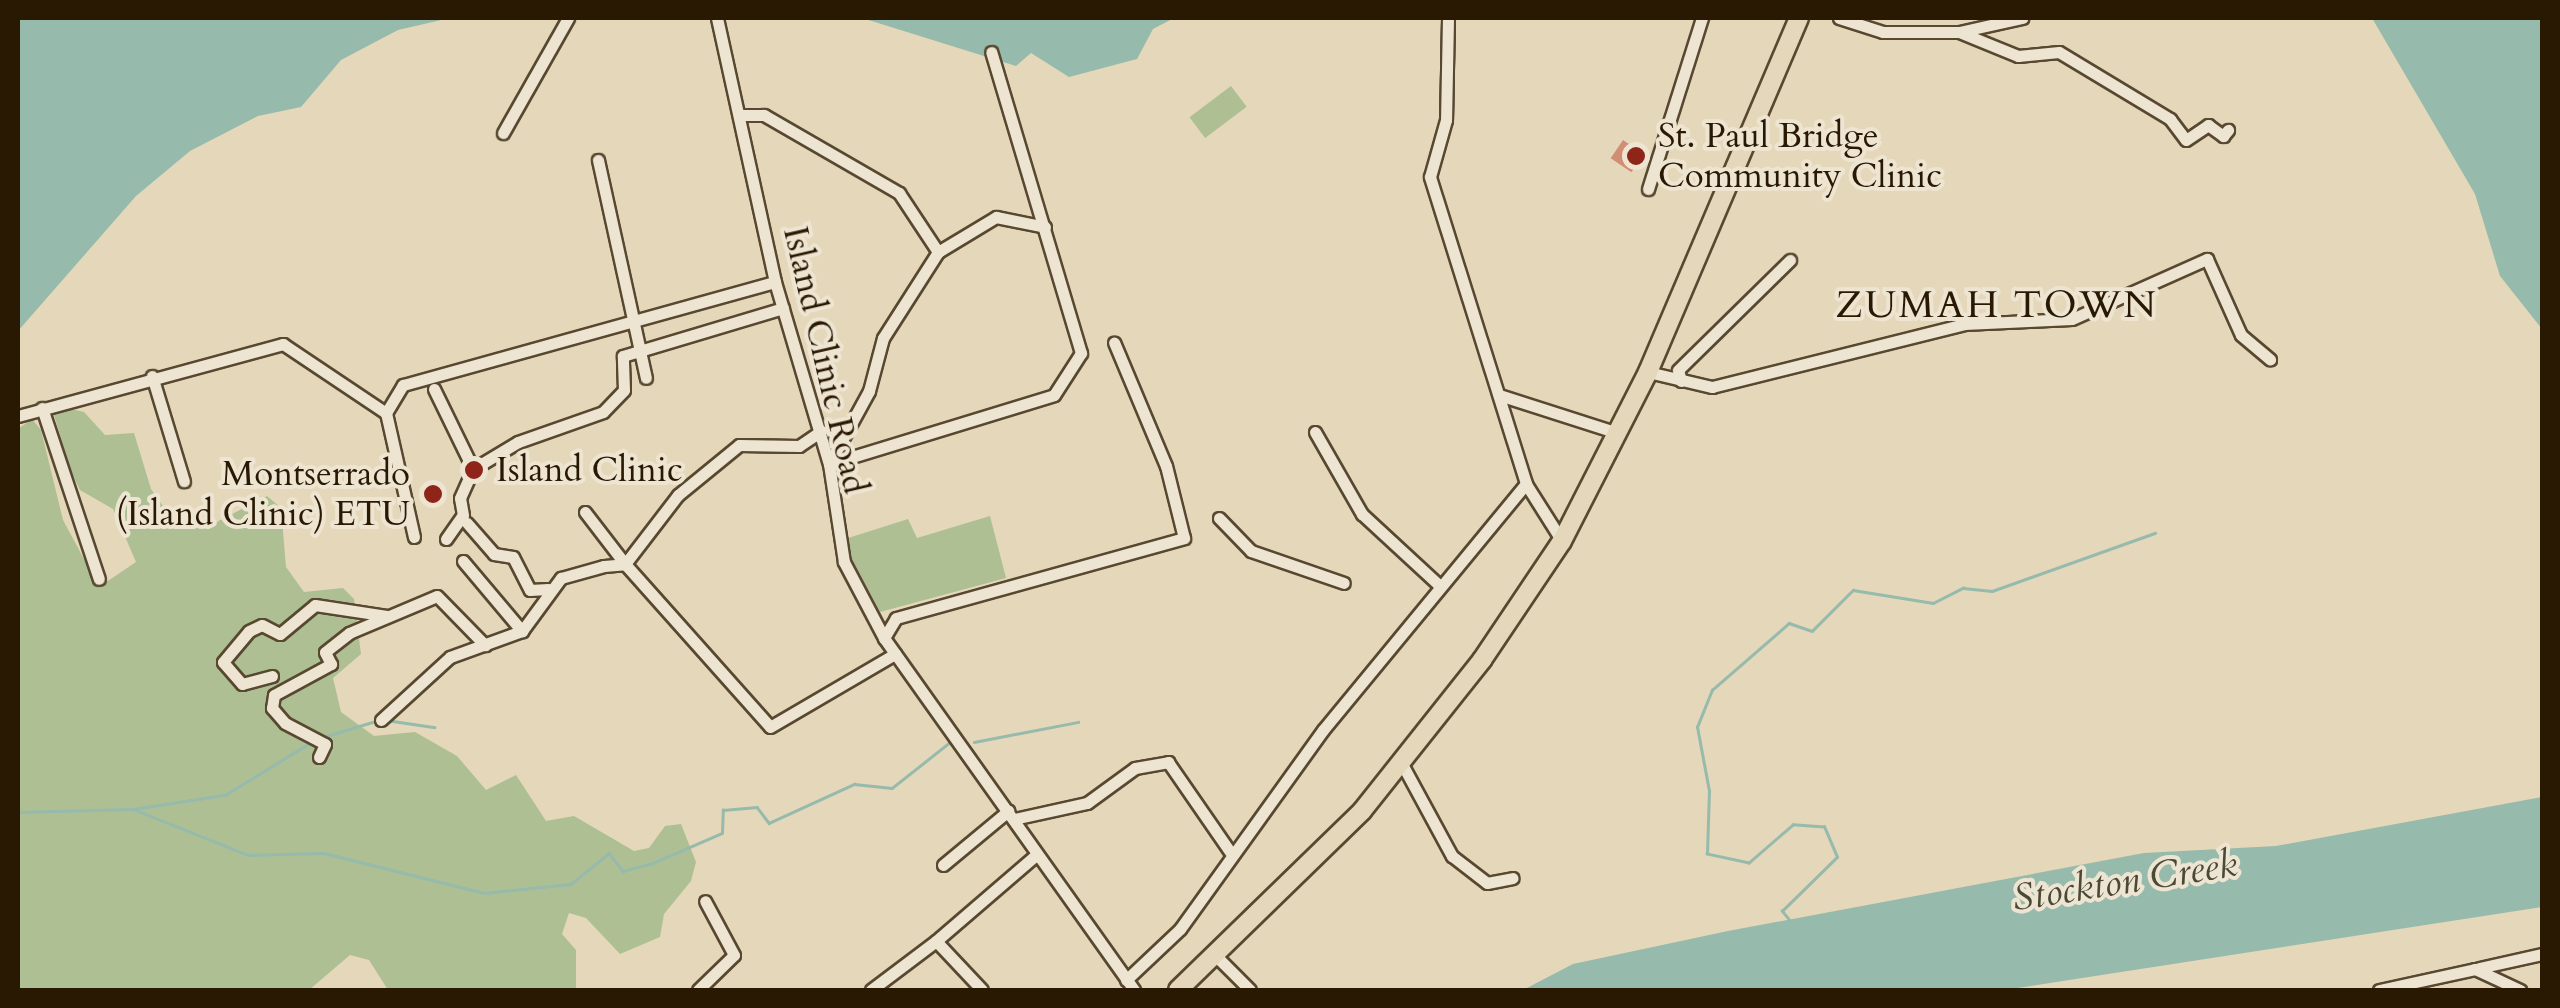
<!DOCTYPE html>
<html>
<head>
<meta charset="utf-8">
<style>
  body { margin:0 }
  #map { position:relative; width:2560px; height:1008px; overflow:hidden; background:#e4d7ba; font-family:Cardo,serif }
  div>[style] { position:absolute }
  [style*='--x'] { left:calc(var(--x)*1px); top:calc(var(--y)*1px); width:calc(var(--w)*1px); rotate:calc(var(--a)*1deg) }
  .green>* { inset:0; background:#aebf94; transform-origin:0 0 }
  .water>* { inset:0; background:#96baab }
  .stream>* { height:2.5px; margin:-1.25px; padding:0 1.25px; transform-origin:1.25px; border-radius:1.25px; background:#96baab }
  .building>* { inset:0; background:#d28e74; transform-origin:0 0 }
  .roads { filter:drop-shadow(2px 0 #584830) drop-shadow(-2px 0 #584830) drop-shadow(0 2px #584830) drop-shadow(0 -2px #584830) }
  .minor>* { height:11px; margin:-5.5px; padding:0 5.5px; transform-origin:5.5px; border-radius:5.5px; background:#ede5d2 }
  .trunk>* { height:18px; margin:-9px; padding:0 9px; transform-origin:9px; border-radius:9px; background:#e4d7ba }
  .dots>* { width:28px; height:28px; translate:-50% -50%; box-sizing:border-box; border:5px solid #ede5d2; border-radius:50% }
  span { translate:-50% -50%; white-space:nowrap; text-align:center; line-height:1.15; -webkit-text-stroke:8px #ede5d2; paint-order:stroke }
  .poi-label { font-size:35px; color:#2a1902 }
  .left { translate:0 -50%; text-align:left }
  .right { translate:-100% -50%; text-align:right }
  .street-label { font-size:35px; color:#2a1902 }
  .neighbourhood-label { font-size:38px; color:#2a1902; letter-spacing:2.5px }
  .water-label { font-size:38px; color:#4a4935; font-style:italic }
  .frame { position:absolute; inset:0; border:20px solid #2a1902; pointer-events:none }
</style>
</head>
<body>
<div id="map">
  <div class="green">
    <div style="left:1231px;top:86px;width:26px;height:52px;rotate:53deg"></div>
    <div style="clip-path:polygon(63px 407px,84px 412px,105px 435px,134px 433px,151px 489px,177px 526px,209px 526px,267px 496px,281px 508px,286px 567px,304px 592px,343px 588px,354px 599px,361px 654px,333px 678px,341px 712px,374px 736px,415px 732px,457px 756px,486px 790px,516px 775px,546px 821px,574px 816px,634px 851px,649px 848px,665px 826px,681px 824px,696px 862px,691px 881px,664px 914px,660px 937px,620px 954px,586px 918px,569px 913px,562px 934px,576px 950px,576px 990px,388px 990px,369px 960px,350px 955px,309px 990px,18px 990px,18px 429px,32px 419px,41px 430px,63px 520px,99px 587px,136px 562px,113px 509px,80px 490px,70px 469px,54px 415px)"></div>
    <div style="clip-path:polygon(990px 516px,1006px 578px,880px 612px,842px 540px,908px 519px,917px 538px)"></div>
  </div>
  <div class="water">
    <div style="clip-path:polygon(18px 18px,450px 18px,398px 30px,341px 60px,301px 107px,258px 116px,190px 151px,136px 196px,18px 331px)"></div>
    <div style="clip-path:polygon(862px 18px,1174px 18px,1153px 29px,1137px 59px,1069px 77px,1031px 53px,1016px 66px)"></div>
    <div style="clip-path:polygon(2372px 18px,2542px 18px,2542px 329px,2500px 276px,2475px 194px)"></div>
    <div style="clip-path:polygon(2542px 797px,2542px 907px,2005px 990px,1523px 990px,1573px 964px,1728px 931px,2144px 853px,2276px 846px)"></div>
  </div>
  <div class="stream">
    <div style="--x:386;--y:720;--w:49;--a:8.3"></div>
    <div style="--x:320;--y:738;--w:62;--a:-17"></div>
    <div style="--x:974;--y:742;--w:106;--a:-10.9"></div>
    <div style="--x:133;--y:809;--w:93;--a:-8.7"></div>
    <div style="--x:225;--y:795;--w:103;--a:-31.5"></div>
    <div style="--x:18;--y:812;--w:115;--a:-1.5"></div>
    <div style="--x:133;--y:809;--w:124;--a:21.8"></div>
    <div style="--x:248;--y:855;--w:76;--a:-1.5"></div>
    <div style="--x:324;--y:853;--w:165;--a:14"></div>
    <div style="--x:484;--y:893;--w:87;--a:-5.9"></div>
    <div style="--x:571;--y:884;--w:49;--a:-39.2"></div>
    <div style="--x:609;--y:853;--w:23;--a:52"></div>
    <div style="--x:623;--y:871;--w:31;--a:-15"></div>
    <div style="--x:653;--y:863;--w:75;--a:-23.5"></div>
    <div style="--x:722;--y:833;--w:23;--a:-88"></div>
    <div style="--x:723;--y:810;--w:34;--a:-5"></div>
    <div style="--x:757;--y:807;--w:20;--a:53"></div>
    <div style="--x:769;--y:823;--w:94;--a:-24.6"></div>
    <div style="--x:854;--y:784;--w:38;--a:6"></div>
    <div style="--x:892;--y:788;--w:74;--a:-38.4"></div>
    <div style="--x:1790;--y:921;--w:13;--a:-129"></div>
    <div style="--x:1782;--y:911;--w:77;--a:-44.5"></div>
    <div style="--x:1837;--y:857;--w:33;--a:-113"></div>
    <div style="--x:1824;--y:827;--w:31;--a:-176"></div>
    <div style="--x:1793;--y:825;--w:58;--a:139.2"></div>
    <div style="--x:1749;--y:863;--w:43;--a:-167.9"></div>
    <div style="--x:1707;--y:854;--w:63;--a:-88.2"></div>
    <div style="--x:1709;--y:791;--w:65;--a:-100.6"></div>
    <div style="--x:1697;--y:727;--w:40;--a:-68"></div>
    <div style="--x:1712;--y:690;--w:102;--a:-41"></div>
    <div style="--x:1789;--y:623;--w:24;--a:19"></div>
    <div style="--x:1812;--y:631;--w:58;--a:-45"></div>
    <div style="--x:1853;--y:590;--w:81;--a:9.2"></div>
    <div style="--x:1933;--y:603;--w:34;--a:-27"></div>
    <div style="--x:1963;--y:588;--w:29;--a:6"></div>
    <div style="--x:1992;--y:591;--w:173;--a:-19.6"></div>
  </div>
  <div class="building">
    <div style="left:1623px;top:140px;width:25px;height:22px;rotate:34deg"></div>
  </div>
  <div class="roads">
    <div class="minor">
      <div style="--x:717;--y:18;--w:270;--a:77.6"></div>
      <div style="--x:775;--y:282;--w:190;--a:73.5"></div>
      <div style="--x:829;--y:464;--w:99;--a:81.3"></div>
      <div style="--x:844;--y:562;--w:86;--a:62.2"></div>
      <div style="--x:884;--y:638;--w:432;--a:54.6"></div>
      <div style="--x:1448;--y:18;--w:102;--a:91.1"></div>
      <div style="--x:1446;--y:120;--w:59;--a:105.7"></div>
      <div style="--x:1430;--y:177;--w:322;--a:72.6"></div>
      <div style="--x:1526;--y:484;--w:67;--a:57.7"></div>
      <div style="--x:1839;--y:18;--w:46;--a:17.7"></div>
      <div style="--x:1883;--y:32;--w:76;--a:0"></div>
      <div style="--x:1959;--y:32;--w:65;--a:-12.5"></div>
      <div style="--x:1959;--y:32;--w:64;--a:22.1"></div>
      <div style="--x:2018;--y:56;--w:41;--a:-5.6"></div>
      <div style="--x:2059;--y:52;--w:130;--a:31.1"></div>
      <div style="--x:2170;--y:119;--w:26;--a:53"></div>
      <div style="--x:2186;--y:140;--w:27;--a:-34"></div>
      <div style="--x:2208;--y:125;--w:19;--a:36"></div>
      <div style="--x:2223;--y:136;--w:8;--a:-50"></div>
      <div style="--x:743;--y:115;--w:21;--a:0"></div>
      <div style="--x:764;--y:115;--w:156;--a:30"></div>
      <div style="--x:899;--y:193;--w:71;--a:56.5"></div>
      <div style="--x:938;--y:252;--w:68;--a:-31.1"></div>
      <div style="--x:996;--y:217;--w:50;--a:11.5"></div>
      <div style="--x:503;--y:133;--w:132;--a:-60.5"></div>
      <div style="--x:598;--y:160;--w:223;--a:77.6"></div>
      <div style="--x:1648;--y:189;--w:179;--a:-72.5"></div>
      <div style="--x:938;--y:252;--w:102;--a:122.6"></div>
      <div style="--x:883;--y:338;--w:55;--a:104.8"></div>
      <div style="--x:869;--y:391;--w:83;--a:118.7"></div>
      <div style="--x:829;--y:464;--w:235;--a:-17"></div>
      <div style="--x:1054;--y:395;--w:50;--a:-57.3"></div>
      <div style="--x:1081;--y:353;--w:314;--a:-106.6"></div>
      <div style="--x:1648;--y:372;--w:66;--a:13.2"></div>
      <div style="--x:1712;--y:387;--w:260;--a:-14"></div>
      <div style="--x:1964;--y:324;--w:108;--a:-2.7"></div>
      <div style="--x:2072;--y:319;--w:148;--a:-24"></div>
      <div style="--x:2207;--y:259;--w:83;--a:65.9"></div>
      <div style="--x:2241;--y:335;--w:38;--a:40"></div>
      <div style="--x:152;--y:376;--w:110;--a:73.1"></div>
      <div style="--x:1681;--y:381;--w:11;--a:-105"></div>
      <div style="--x:1678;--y:370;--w:157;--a:-44.5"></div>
      <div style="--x:434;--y:389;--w:89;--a:64"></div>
      <div style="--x:1499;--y:395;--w:125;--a:17.7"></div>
      <div style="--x:42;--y:408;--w:180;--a:71.6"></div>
      <div style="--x:18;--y:416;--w:275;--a:-15.2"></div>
      <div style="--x:283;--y:344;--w:124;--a:33.8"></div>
      <div style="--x:1315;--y:432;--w:95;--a:60.2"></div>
      <div style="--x:1362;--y:514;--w:105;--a:42.7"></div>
      <div style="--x:585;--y:512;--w:66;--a:52.4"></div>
      <div style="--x:625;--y:564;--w:87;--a:-52.5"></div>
      <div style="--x:678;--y:495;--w:79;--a:-39.3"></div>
      <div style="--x:739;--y:445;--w:60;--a:1"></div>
      <div style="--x:799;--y:446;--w:27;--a:-34"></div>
      <div style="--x:1219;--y:518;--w:46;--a:45.9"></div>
      <div style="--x:1251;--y:551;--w:98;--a:19"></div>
      <div style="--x:467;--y:523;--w:41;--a:48.9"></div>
      <div style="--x:494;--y:554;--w:19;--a:9"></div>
      <div style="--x:513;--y:557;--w:37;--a:63"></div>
      <div style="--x:530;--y:590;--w:18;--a:-3"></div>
      <div style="--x:414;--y:537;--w:127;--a:-102.7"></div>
      <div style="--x:386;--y:413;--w:33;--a:-59"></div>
      <div style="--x:403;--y:385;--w:386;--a:-15.5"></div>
      <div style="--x:446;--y:539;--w:29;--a:-55"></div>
      <div style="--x:463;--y:515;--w:17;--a:-100"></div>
      <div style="--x:460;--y:498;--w:32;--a:-66"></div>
      <div style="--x:473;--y:469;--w:52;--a:-31"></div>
      <div style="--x:518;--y:442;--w:90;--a:-19.4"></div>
      <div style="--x:603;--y:412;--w:30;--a:-46"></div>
      <div style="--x:624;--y:390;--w:34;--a:-92"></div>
      <div style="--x:623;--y:356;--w:167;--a:-16.7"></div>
      <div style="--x:463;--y:561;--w:92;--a:49.9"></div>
      <div style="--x:884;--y:638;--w:23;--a:-59"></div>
      <div style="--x:896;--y:618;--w:299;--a:-15.5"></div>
      <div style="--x:1184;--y:538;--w:74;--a:-104"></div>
      <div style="--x:1166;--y:466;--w:134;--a:-112.8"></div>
      <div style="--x:272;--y:676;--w:31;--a:165"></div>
      <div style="--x:242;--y:684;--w:29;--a:-131"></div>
      <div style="--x:223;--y:662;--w:40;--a:-50"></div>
      <div style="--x:249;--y:631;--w:14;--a:-25"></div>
      <div style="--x:262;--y:625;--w:20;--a:27"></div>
      <div style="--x:280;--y:634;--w:45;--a:-39.6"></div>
      <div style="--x:315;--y:605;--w:74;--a:8.6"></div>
      <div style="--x:381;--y:720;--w:93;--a:-42.4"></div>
      <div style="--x:450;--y:657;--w:77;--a:-19.9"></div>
      <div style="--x:522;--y:631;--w:66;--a:-53.7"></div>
      <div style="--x:561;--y:578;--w:45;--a:-15.6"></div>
      <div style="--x:604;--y:566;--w:21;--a:-5"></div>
      <div style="--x:625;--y:564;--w:218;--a:48.3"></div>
      <div style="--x:770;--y:727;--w:145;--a:-30.3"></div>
      <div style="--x:319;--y:757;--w:14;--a:-65"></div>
      <div style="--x:325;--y:744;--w:45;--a:-152.3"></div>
      <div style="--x:285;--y:723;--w:20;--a:-131"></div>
      <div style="--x:272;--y:708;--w:13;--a:-81"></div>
      <div style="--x:274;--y:695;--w:65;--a:-28.5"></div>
      <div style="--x:331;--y:664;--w:13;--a:-117"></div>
      <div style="--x:325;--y:652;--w:31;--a:-38"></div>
      <div style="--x:349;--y:633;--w:95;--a:-22.8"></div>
      <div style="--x:437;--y:596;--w:69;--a:45.6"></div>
      <div style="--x:1402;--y:764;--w:105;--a:61.5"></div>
      <div style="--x:1452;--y:856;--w:44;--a:37.6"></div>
      <div style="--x:1487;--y:883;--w:26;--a:-11"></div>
      <div style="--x:1014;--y:819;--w:75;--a:-12.4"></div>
      <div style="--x:1087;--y:803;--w:59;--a:-36.1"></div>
      <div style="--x:1135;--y:768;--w:34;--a:-10"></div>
      <div style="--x:1168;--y:762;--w:109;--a:55.4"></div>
      <div style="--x:943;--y:865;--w:85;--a:-39.7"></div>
      <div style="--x:936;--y:941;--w:133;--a:-40.7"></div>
      <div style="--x:1216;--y:956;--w:48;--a:45"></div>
      <div style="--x:2479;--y:968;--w:65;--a:-12.5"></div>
      <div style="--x:1126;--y:980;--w:74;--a:-43.4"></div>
      <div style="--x:1180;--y:929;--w:245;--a:-54.3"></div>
      <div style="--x:1323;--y:730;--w:319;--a:-50.5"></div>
      <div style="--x:698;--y:990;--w:50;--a:-44.2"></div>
      <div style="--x:734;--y:955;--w:61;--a:-118.2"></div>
      <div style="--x:871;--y:990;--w:81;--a:-37"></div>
      <div style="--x:936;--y:941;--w:67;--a:46.8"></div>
      <div style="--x:2379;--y:990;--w:98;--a:-12.3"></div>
      <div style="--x:2475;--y:969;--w:50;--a:25"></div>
    </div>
    <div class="trunk">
      <div style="--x:1178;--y:990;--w:257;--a:-44.2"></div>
      <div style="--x:1362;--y:811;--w:193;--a:-51.5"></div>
      <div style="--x:1482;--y:660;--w:143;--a:-56.1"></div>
      <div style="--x:1562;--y:541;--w:190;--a:-63"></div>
      <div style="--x:1648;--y:372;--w:385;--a:-66.9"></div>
    </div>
  </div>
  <div class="dots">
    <div style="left:1636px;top:156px;background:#8f2418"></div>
    <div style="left:474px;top:470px;background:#8f2418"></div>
    <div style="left:433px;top:494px;background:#8f2418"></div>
  </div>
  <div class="poi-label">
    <span class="left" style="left:1658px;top:156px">St. Paul Bridge<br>Community Clinic</span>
    <span class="left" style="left:496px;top:470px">Island Clinic</span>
    <span class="right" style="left:410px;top:494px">Montserrado<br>(Island Clinic) ETU</span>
  </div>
  <div class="street-label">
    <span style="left:825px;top:360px;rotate:77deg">Island Clinic Road</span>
  </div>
  <div class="neighbourhood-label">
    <span style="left:1997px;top:306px">ZUMAH TOWN</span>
  </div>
  <div class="water-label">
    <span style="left:2125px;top:882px;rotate:-9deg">Stockton Creek</span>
  </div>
  <div class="frame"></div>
</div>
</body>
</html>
